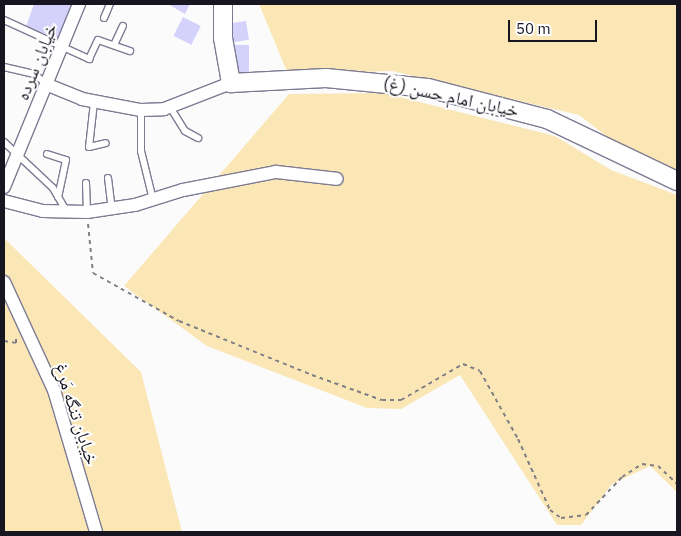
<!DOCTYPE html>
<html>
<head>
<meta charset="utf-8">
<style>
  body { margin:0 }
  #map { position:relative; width:681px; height:536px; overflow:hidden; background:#fbfbfb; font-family:"IBM Plex Sans","Noto Naskh Arabic",sans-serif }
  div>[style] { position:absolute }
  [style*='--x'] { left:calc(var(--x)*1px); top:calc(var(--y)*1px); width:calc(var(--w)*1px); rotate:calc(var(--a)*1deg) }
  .green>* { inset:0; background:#fbe7b6 }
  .building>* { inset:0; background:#d4d1fb; transform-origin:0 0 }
  .path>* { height:2px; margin-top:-1px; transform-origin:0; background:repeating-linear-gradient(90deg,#807f84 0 4px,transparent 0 8px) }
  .roads { filter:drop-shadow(1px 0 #7d7b93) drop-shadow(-1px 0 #7d7b93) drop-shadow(0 1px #7d7b93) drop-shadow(0 -1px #7d7b93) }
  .service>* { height:6px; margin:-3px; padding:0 3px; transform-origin:3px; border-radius:3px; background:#fff }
  .minor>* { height:12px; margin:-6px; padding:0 6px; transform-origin:6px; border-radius:6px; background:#fff }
  .secondary>* { height:18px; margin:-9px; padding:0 9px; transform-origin:9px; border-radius:9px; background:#fff }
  span { translate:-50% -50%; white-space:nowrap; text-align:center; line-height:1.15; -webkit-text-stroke:4px #fff; paint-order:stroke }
  .street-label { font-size:18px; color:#171620 }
  .frame { position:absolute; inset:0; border:5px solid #171620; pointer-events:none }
  .scale { position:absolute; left:508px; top:20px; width:89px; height:22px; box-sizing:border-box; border:2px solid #171620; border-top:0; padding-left:6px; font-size:15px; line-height:18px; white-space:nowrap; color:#171620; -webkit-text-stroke:4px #fff; paint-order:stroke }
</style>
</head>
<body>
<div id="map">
  <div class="green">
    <div style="clip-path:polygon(259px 4px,677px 4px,677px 173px,632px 156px,579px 115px,392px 71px,288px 74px)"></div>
    <div style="clip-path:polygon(384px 93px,555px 136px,611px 170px,677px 195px,677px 492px,650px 466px,612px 484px,581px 525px,557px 525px,460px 375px,401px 409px,367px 408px,207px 346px,124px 286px,289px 94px)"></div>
    <div style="clip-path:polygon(4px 238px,141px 372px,182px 532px,4px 532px)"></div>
  </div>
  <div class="building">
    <div style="clip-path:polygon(34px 4px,73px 4px,61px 39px,26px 27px)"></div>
    <div style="clip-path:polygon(168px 4px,190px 4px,185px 14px)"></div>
    <div style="left:183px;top:17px;width:20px;height:21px;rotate:27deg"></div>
    <div style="left:246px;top:21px;width:19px;height:15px;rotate:81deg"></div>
    <div style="left:231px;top:45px;width:18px;height:35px"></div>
  </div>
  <div class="path">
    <div style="--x:88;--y:224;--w:49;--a:84.2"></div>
    <div style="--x:93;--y:273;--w:98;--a:29.2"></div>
    <div style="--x:179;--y:321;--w:144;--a:22.1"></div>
    <div style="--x:312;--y:375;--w:74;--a:19.7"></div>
    <div style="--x:382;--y:400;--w:19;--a:0"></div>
    <div style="--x:401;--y:400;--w:72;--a:-30.1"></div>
    <div style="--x:463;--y:364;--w:18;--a:22"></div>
    <div style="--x:480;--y:371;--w:78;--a:60.8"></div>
    <div style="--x:518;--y:439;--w:78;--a:65.7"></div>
    <div style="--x:550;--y:510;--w:14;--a:36"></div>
    <div style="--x:561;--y:518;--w:25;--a:-7"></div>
    <div style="--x:586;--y:515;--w:52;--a:-46.5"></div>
    <div style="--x:622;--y:477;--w:24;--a:-33"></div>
    <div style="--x:642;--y:464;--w:16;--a:7"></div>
    <div style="--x:658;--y:466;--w:26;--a:43"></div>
    <div style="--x:4;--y:341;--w:12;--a:9"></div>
    <div style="--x:16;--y:343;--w:4;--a:-90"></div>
  </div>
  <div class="roads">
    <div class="service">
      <div style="--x:104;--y:18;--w:15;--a:-67"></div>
      <div style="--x:4;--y:20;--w:94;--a:24.6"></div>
      <div style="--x:89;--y:59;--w:21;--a:-65"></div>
      <div style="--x:98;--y:40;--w:34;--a:19"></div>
      <div style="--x:114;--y:45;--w:21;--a:-65"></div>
      <div style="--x:4;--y:67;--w:31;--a:13"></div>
      <div style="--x:34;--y:74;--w:16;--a:38"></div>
      <div style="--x:94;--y:102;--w:45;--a:96.3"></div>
      <div style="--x:89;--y:147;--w:17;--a:-13"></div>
      <div style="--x:170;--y:107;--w:28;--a:58"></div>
      <div style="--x:185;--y:131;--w:15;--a:28"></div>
      <div style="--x:141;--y:110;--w:41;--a:90"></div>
      <div style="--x:141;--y:151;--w:50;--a:76.2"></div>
      <div style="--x:4;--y:142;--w:67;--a:43.2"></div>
      <div style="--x:53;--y:188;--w:28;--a:60"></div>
      <div style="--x:47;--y:154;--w:20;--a:18"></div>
      <div style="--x:66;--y:160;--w:38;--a:102"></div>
      <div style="--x:108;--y:178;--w:31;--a:83"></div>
      <div style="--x:86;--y:183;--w:29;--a:88"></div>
    </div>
    <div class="minor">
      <div style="--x:48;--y:85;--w:37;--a:22"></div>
      <div style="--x:82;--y:99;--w:60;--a:10.6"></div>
      <div style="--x:141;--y:110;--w:23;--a:-2"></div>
      <div style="--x:164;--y:109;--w:72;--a:-21.2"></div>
      <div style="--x:4;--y:187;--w:198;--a:-67.7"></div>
      <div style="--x:4;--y:201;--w:40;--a:14.4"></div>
      <div style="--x:43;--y:211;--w:44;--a:1.3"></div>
      <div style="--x:87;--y:212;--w:49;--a:-8.3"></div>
      <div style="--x:135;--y:205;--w:50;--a:-17.4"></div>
      <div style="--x:183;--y:190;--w:95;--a:-11"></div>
      <div style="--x:276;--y:172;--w:61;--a:6.5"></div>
      <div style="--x:4;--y:282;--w:119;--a:65.2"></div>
      <div style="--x:54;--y:390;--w:148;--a:73.5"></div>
    </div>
    <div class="secondary">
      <div style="--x:223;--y:4;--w:34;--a:90"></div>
      <div style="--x:223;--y:38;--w:46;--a:79.9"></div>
      <div style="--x:231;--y:83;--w:95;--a:-3"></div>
      <div style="--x:326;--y:78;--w:102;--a:5.6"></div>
      <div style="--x:428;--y:88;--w:123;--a:14.6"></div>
      <div style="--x:547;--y:119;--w:144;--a:25.5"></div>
    </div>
  </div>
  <div class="street-label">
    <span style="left:37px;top:62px;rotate:-68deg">خیابان سرده</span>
    <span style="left:451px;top:97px;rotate:12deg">خیابان امام حسن (غ)</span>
    <span style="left:76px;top:414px;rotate:72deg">خیابان تنگه مَرغ</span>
  </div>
  <div class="frame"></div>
  <div class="scale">50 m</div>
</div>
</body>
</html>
